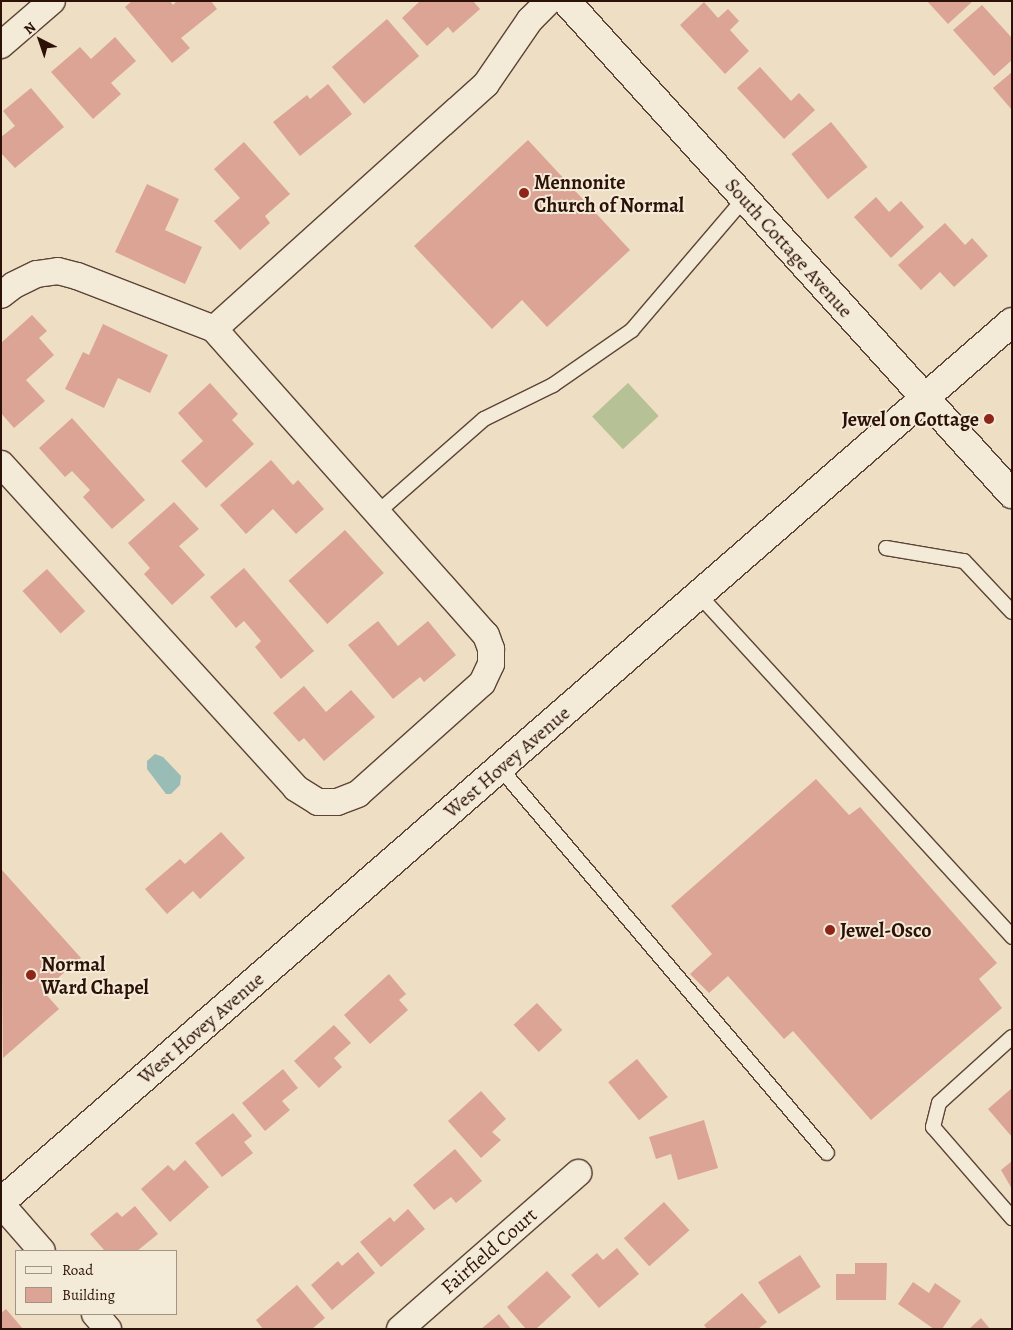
<!DOCTYPE html>
<html>
<head>
<meta charset="utf-8">
<style>
  body { margin:0 }
  #map { position:relative; width:1013px; height:1330px; overflow:hidden; background:#eedec3; font-family:Alegreya,serif }
  div>[style] { position:absolute }
  [style*='--x'] { left:calc(var(--x)*1px); top:calc(var(--y)*1px); width:calc(var(--w)*1px); rotate:calc(var(--a)*1deg) }
  .green>* { inset:0; background:#b6c295; transform-origin:0 0 }
  .water>* { inset:0; background:#99bcb6 }
  .building>* { inset:0; background:#dba495; transform-origin:0 0 }
  .roads { filter:drop-shadow(1px 0 #5c4436) drop-shadow(-1px 0 #5c4436) drop-shadow(0 1px #5c4436) drop-shadow(0 -1px #5c4436) }
  .lane>* { height:14px; margin:-7px; padding:0 7px; transform-origin:7px; border-radius:7px; background:#f4ead8 }
  .street>* { height:26px; margin:-13px; padding:0 13px; transform-origin:13px; border-radius:13px; background:#f4ead8 }
  .secondary>* { height:28px; margin:-14px; padding:0 14px; transform-origin:14px; border-radius:14px; background:#f4ead8 }
  .dots>* { width:14px; height:14px; translate:-50% -50%; box-sizing:border-box; border:2px solid #f4ead8; border-radius:50% }
  span { translate:-50% -50%; white-space:nowrap; text-align:center; line-height:1.15; -webkit-text-stroke:4px #f4ead8; paint-order:stroke }
  .poi-label { font-size:20px; color:#2b1107; font-weight:700 }
  .left { translate:0 -50%; text-align:left }
  .right { translate:-100% -50%; text-align:right }
  .street-label { font-size:20px; color:#2b1107 }
  .frame { position:absolute; inset:0; border:2px solid #2b1107; pointer-events:none }
  .legend { position:absolute; left:15px; top:1250px; width:162px; height:65px; box-sizing:border-box; background:#f4ead8; border:1px solid #a49384; margin:0; padding:6px 9px; list-style:none; font-size:15px; color:#2b1107 }
  .legend li { display:flex; align-items:center; gap:10px; height:25px }
  .legend b { width:25px; border:1px solid #a49384 }
  .north { position:absolute; left:15px; top:15px; width:50px; height:50px; -webkit-text-stroke:4px #f4ead8; paint-order:stroke; rotate:319deg; font-size:14px; font-weight:700; line-height:20px; text-align:center; color:#2b1107 }
  .north::after { content:''; display:block; margin:auto; width:18px; height:22px; background:#2b1107; clip-path:polygon(50% 0,100% 100%,50% 72%,0 100%) }
</style>
</head>
<body>
<div id="map">
  <div class="green">
    <div style="left:628px;top:383px;width:45px;height:49px;rotate:47deg"></div>
  </div>
  <div class="water">
    <div style="clip-path:polygon(155px 754px,163px 757px,181px 776px,180px 785px,171px 794px,166px 794px,147px 769px,147px 761px)"></div>
  </div>
  <div class="building">
    <div style="clip-path:polygon(132px 1px,170px 1px,173px 5px,177px 1px,211px 1px,217px 9px,181px 38px,190px 48px,172px 63px,125px 7px)"></div>
    <div style="clip-path:polygon(420px 1px,473px 1px,480px 9px,453px 33px,448px 27px,427px 46px,402px 18px)"></div>
    <div style="clip-path:polygon(927px 1px,973px 1px,948px 24px)"></div>
    <div style="clip-path:polygon(704px 2px,718px 18px,728px 9px,739px 21px,730px 30px,749px 51px,725px 74px,680px 25px)"></div>
    <div style="clip-path:polygon(982px 5px,1012px 38px,1012px 60px,994px 76px,953px 30px)"></div>
    <div style="left:387px;top:19px;width:49px;height:73px;rotate:49deg"></div>
    <div style="clip-path:polygon(115px 37px,136px 61px,111px 83px,121px 94px,93px 119px,51px 72px,80px 47px,91px 59px)"></div>
    <div style="clip-path:polygon(760px 67px,791px 101px,799px 93px,815px 110px,784px 139px,737px 88px)"></div>
    <div style="clip-path:polygon(1012px 72px,1012px 110px,993px 88px)"></div>
    <div style="clip-path:polygon(328px 84px,352px 114px,300px 156px,273px 122px,307px 95px,310px 99px)"></div>
    <div style="clip-path:polygon(31px 88px,64px 127px,15px 168px,1px 153px,1px 137px,15px 126px,3px 111px)"></div>
    <div style="left:831px;top:122px;width:58px;height:51px;rotate:51deg"></div>
    <div style="clip-path:polygon(528px 140px,630px 250px,547px 327px,522px 300px,492px 329px,414px 246px)"></div>
    <div style="clip-path:polygon(244px 142px,290px 194px,265px 216px,270px 223px,240px 250px,214px 221px,240px 198px,214px 169px)"></div>
    <div style="clip-path:polygon(147px 184px,179px 199px,165px 230px,202px 247px,185px 284px,115px 252px)"></div>
    <div style="clip-path:polygon(876px 197px,889px 212px,901px 201px,924px 227px,891px 258px,854px 217px)"></div>
    <div style="clip-path:polygon(945px 223px,965px 245px,972px 238px,988px 256px,954px 287px,940px 272px,921px 290px,898px 265px)"></div>
    <div style="clip-path:polygon(32px 315px,47px 331px,39px 338px,54px 355px,26px 380px,45px 401px,14px 428px,1px 413px,1px 343px)"></div>
    <div style="clip-path:polygon(103px 324px,168px 355px,150px 393px,118px 378px,104px 408px,65px 389px,83px 352px,89px 355px)"></div>
    <div style="clip-path:polygon(210px 383px,238px 414px,232px 420px,254px 444px,206px 488px,181px 461px,203px 441px,178px 413px)"></div>
    <div style="clip-path:polygon(72px 418px,145px 500px,112px 529px,83px 497px,90px 490px,72px 471px,65px 477px,39px 448px)"></div>
    <div style="clip-path:polygon(271px 460px,293px 485px,298px 480px,324px 509px,296px 534px,273px 509px,246px 534px,220px 505px)"></div>
    <div style="clip-path:polygon(174px 502px,199px 529px,179px 546px,205px 575px,172px 605px,144px 574px,150px 568px,128px 543px)"></div>
    <div style="left:345px;top:530px;width:58px;height:76px;rotate:48deg"></div>
    <div style="clip-path:polygon(244px 568px,314px 651px,281px 679px,255px 647px,261px 641px,244px 621px,236px 628px,210px 597px)"></div>
    <div style="left:47px;top:569px;width:57px;height:33px;rotate:48deg"></div>
    <div style="clip-path:polygon(378px 621px,398px 646px,428px 621px,456px 655px,424px 682px,420px 677px,393px 699px,348px 645px)"></div>
    <div style="clip-path:polygon(304px 686px,326px 712px,351px 690px,375px 717px,324px 761px,304px 738px,299px 742px,273px 713px)"></div>
    <div style="clip-path:polygon(816px 779px,849px 815px,860px 807px,997px 963px,979px 979px,1002px 1008px,871px 1120px,793px 1031px,784px 1039px,728px 976px,709px 993px,690px 974px,712px 954px,671px 906px)"></div>
    <div style="clip-path:polygon(221px 832px,245px 858px,200px 899px,193px 891px,167px 914px,145px 889px,180px 859px,185px 864px)"></div>
    <div style="clip-path:polygon(1px 869px,81px 958px,43px 991px,59px 1009px,3px 1058px)"></div>
    <div style="clip-path:polygon(389px 974px,406px 994px,399px 1000px,408px 1010px,370px 1044px,344px 1015px)"></div>
    <div style="left:537px;top:1003px;width:37px;height:32px;rotate:47deg"></div>
    <div style="clip-path:polygon(334px 1025px,351px 1043px,334px 1058px,342px 1067px,319px 1088px,294px 1061px)"></div>
    <div style="left:637px;top:1059px;width:49px;height:37px;rotate:51deg"></div>
    <div style="clip-path:polygon(283px 1069px,298px 1088px,282px 1101px,290px 1110px,265px 1131px,242px 1103px)"></div>
    <div style="clip-path:polygon(1012px 1088px,1012px 1137px,988px 1109px)"></div>
    <div style="clip-path:polygon(481px 1091px,506px 1119px,492px 1132px,501px 1140px,481px 1158px,448px 1121px)"></div>
    <div style="clip-path:polygon(233px 1113px,252px 1136px,244px 1142px,253px 1153px,222px 1177px,195px 1143px)"></div>
    <div style="clip-path:polygon(704px 1120px,718px 1168px,678px 1180px,671px 1154px,656px 1159px,649px 1137px)"></div>
    <div style="clip-path:polygon(455px 1149px,482px 1181px,456px 1203px,451px 1197px,434px 1210px,413px 1185px)"></div>
    <div style="clip-path:polygon(185px 1160px,209px 1187px,170px 1222px,141px 1189px,168px 1165px,174px 1171px)"></div>
    <div style="clip-path:polygon(1012px 1161px,1012px 1189px,1001px 1170px)"></div>
    <div style="left:664px;top:1202px;width:38px;height:54px;rotate:48deg"></div>
    <div style="clip-path:polygon(135px 1206px,158px 1234px,137px 1251px,105px 1251px,90px 1234px,117px 1212px,122px 1217px)"></div>
    <div style="clip-path:polygon(408px 1209px,425px 1229px,381px 1267px,360px 1242px,390px 1217px,394px 1222px)"></div>
    <div style="clip-path:polygon(617px 1248px,639px 1274px,599px 1308px,571px 1275px,597px 1253px,603px 1260px)"></div>
    <div style="clip-path:polygon(358px 1252px,375px 1273px,332px 1310px,311px 1285px,338px 1261px,342px 1266px)"></div>
    <div style="left:800px;top:1255px;width:38px;height:50px;rotate:57deg"></div>
    <div style="clip-path:polygon(855px 1263px,887px 1263px,886px 1300px,836px 1300px,836px 1274px,855px 1274px)"></div>
    <div style="clip-path:polygon(547px 1271px,571px 1297px,536px 1329px,526px 1329px,507px 1307px)"></div>
    <div style="clip-path:polygon(913px 1282px,929px 1293px,935px 1283px,961px 1301px,942px 1329px,934px 1329px,898px 1304px)"></div>
    <div style="clip-path:polygon(297px 1285px,325px 1318px,312px 1329px,263px 1329px,256px 1320px)"></div>
    <div style="clip-path:polygon(742px 1293px,767px 1322px,758px 1329px,707px 1329px,704px 1325px)"></div>
    <div style="clip-path:polygon(6px 1309px,23px 1329px,1px 1329px,1px 1313px)"></div>
    <div style="clip-path:polygon(499px 1314px,511px 1329px,481px 1329px)"></div>
    <div style="clip-path:polygon(981px 1318px,990px 1329px,969px 1329px)"></div>
  </div>
  <div class="roads">
    <div class="lane">
      <div style="--x:378;--y:512;--w:141;--a:-41.3"></div>
      <div style="--x:484;--y:419;--w:77;--a:-26.2"></div>
      <div style="--x:553;--y:385;--w:96;--a:-34.8"></div>
      <div style="--x:632;--y:330;--w:172;--a:-49.5"></div>
      <div style="--x:886;--y:548;--w:79;--a:9.5"></div>
      <div style="--x:964;--y:561;--w:70;--a:46.7"></div>
      <div style="--x:699;--y:595;--w:464;--a:47.5"></div>
      <div style="--x:500;--y:768;--w:505;--a:49.66"></div>
      <div style="--x:1012;--y:1037;--w:98;--a:137.9"></div>
      <div style="--x:939;--y:1103;--w:25;--a:104"></div>
      <div style="--x:933;--y:1127;--w:121;--a:49"></div>
    </div>
    <div class="street">
      <div style="--x:1;--y:45;--w:67;--a:-40.8"></div>
      <div style="--x:1;--y:295;--w:16;--a:-38"></div>
      <div style="--x:14;--y:285;--w:25;--a:-26"></div>
      <div style="--x:37;--y:274;--w:21;--a:-8"></div>
      <div style="--x:58;--y:271;--w:20;--a:15"></div>
      <div style="--x:77;--y:276;--w:147;--a:21.1"></div>
      <div style="--x:214;--y:329;--w:409;--a:48.4"></div>
      <div style="--x:486;--y:635;--w:15;--a:70"></div>
      <div style="--x:491;--y:649;--w:15;--a:90"></div>
      <div style="--x:491;--y:664;--w:21;--a:115"></div>
      <div style="--x:482;--y:683;--w:166;--a:138.2"></div>
      <div style="--x:358;--y:794;--w:22;--a:159"></div>
      <div style="--x:337;--y:802;--w:19;--a:180"></div>
      <div style="--x:318;--y:802;--w:26;--a:-148"></div>
      <div style="--x:296;--y:788;--w:438;--a:-132.3"></div>
      <div style="--x:214;--y:329;--w:366;--a:-42"></div>
      <div style="--x:486;--y:84;--w:78;--a:-55.5"></div>
      <div style="--x:530;--y:20;--w:27;--a:-45"></div>
      <div style="--x:1;--y:1204;--w:62;--a:48.9"></div>
      <div style="--x:95;--y:1314;--w:20;--a:49"></div>
      <div style="--x:400;--y:1329;--w:237;--a:-41.2"></div>
    </div>
    <div class="secondary">
      <div style="--x:566;--y:1;--w:665;--a:47.87"></div>
      <div style="--x:1;--y:1202;--w:1340;--a:-41.04"></div>
    </div>
  </div>
  <div class="dots">
    <div style="left:524px;top:193px;background:#8f2418"></div>
    <div style="left:989px;top:419px;background:#8f2418"></div>
    <div style="left:830px;top:930px;background:#8f2418"></div>
    <div style="left:31px;top:975px;background:#8f2418"></div>
  </div>
  <div class="poi-label">
    <span class="left" style="left:534px;top:194px">Mennonite<br>Church of Normal</span>
    <span class="right" style="left:979px;top:419px">Jewel on Cottage</span>
    <span class="left" style="left:840px;top:930px">Jewel-Osco</span>
    <span class="left" style="left:41px;top:976px">Normal<br>Ward Chapel</span>
  </div>
  <div class="street-label">
    <span style="left:789px;top:248px;rotate:48deg">South Cottage Avenue</span>
    <span style="left:507px;top:762px;rotate:-41deg">West Hovey Avenue</span>
    <span style="left:201px;top:1028px;rotate:-41deg">West Hovey Avenue</span>
    <span style="left:489px;top:1251px;rotate:-41deg">Fairfield Court</span>
  </div>
  <div class="frame"></div>
  <ul class="legend">
  <li><b style="height:6px;background:#f4ead8"></b>Road</li>
  <li><b style="height:14px;background:#dba495"></b>Building</li>
  </ul>
  <div class="north">N</div>
</div>
</body>
</html>
